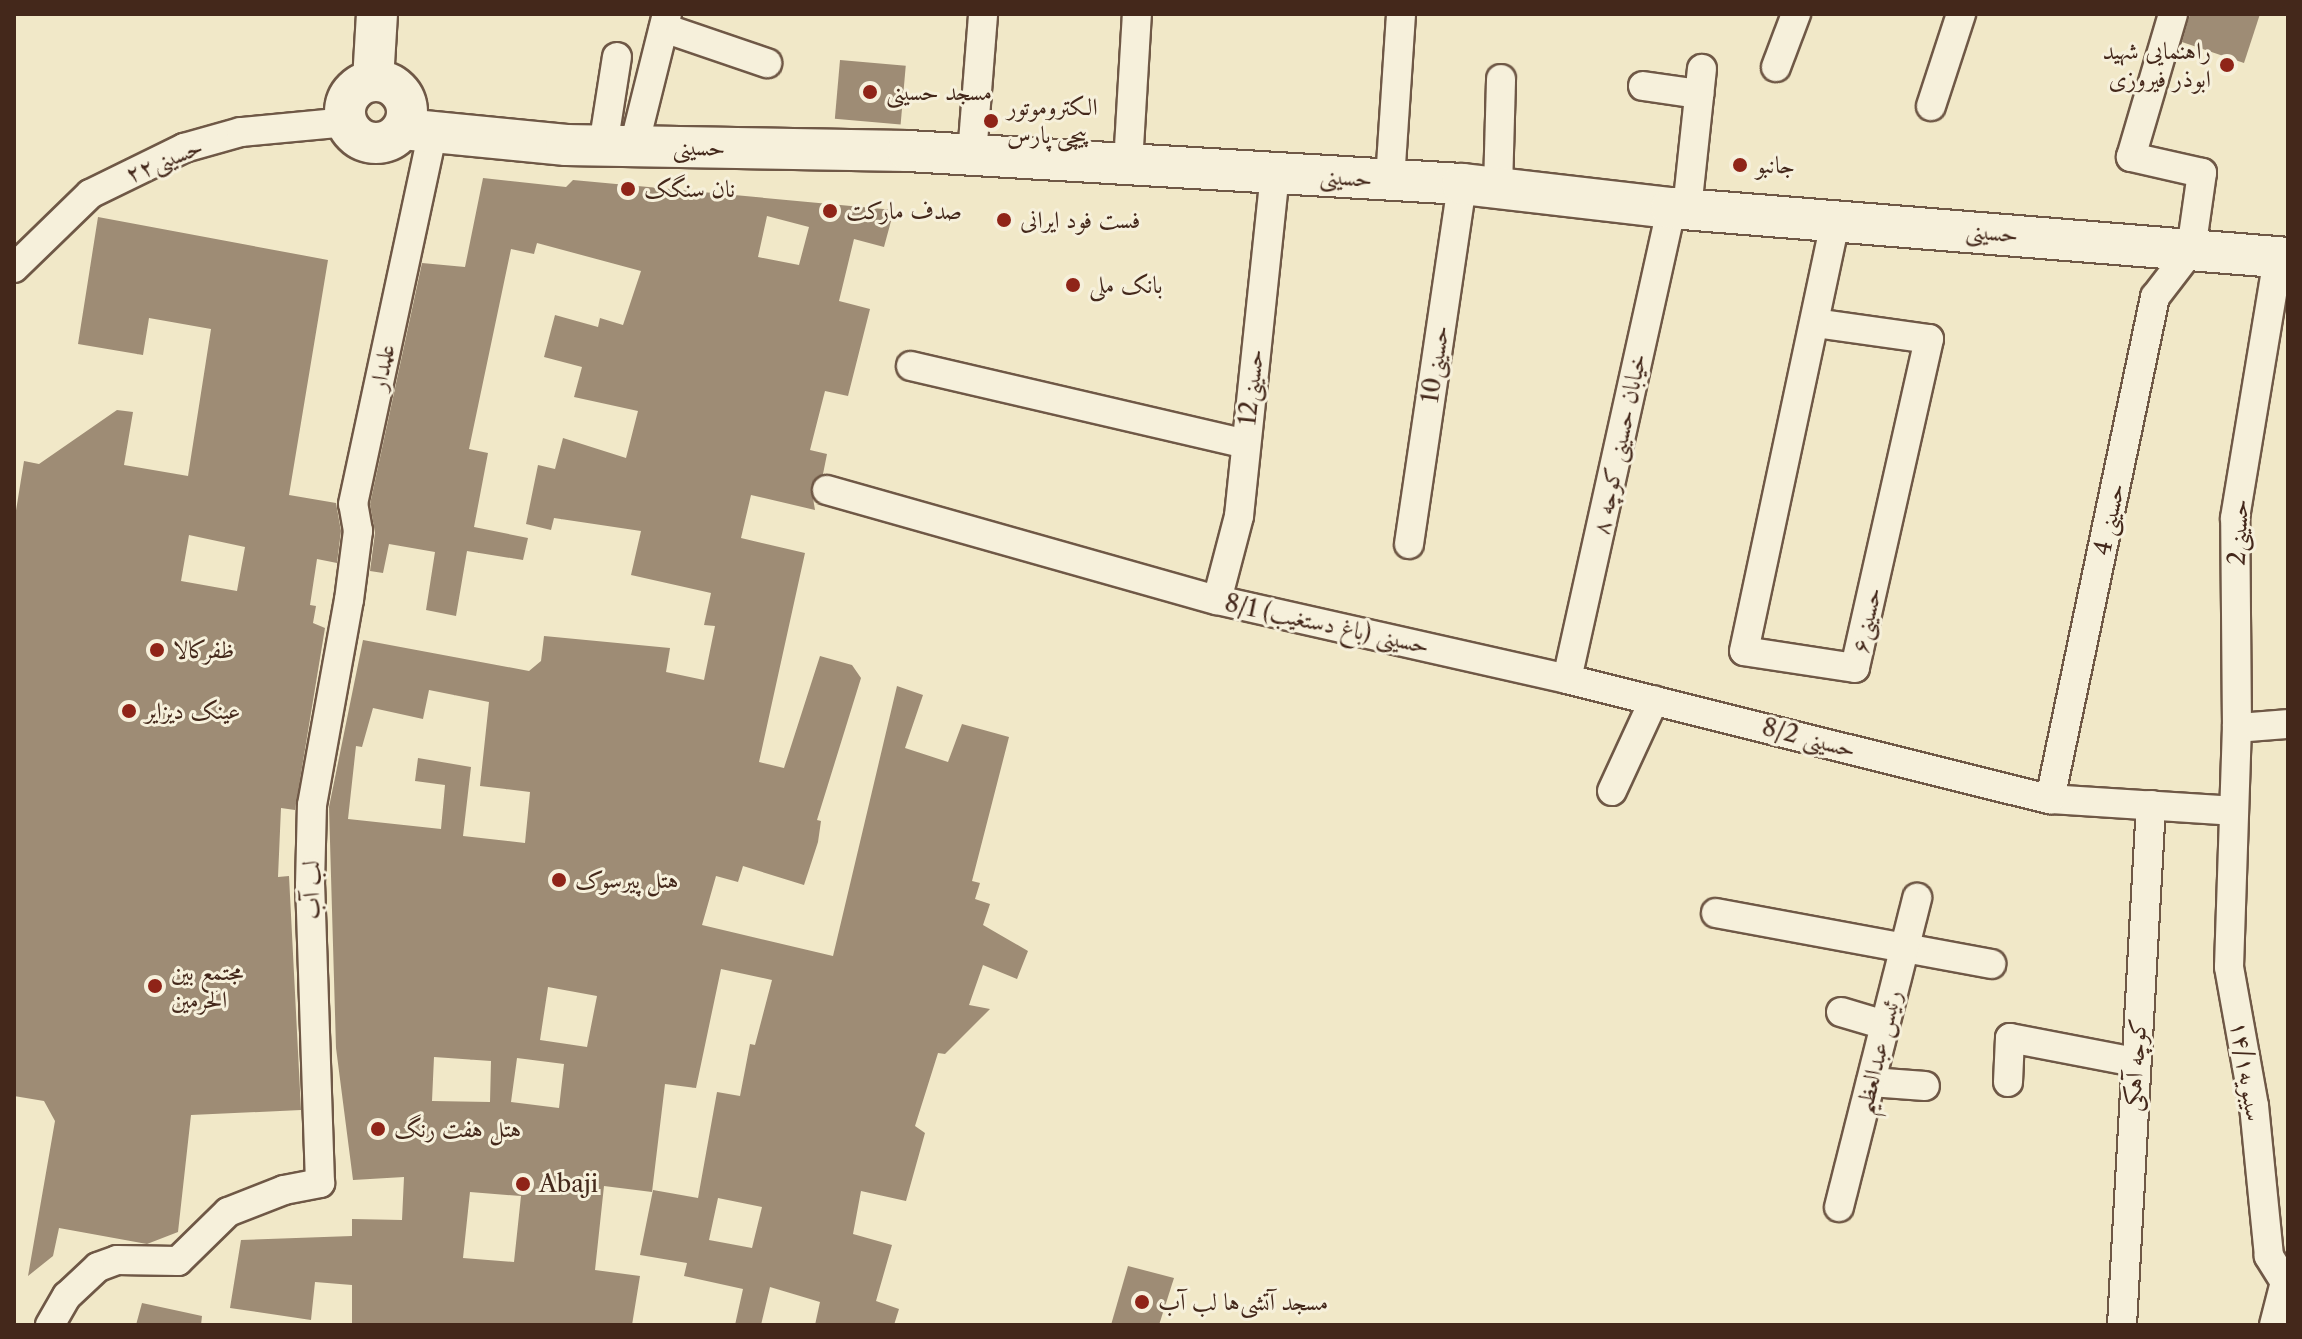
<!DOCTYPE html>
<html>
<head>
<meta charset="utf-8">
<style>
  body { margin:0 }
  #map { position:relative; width:2302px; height:1339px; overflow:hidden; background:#f1e8c8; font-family:"Libre Caslon Text",Amiri,serif }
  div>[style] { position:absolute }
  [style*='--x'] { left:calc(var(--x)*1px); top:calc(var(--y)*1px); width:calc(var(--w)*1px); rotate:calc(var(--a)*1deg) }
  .building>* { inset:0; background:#9e8c75; transform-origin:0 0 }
  .roads { filter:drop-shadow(2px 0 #6f5846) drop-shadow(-2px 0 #6f5846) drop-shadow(0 2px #6f5846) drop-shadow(0 -2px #6f5846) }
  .street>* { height:28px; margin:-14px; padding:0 14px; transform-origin:14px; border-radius:14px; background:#f6f0db }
  .secondary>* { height:40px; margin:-20px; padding:0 20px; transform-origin:20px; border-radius:20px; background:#f6f0db }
  .secondary>.ring { margin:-20px; padding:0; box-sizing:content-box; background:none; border:40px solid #f6f0db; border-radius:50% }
  .dots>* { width:22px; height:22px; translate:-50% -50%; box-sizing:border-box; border:4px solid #f6f0db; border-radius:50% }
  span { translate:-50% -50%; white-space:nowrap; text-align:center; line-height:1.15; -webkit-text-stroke:6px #f6f0db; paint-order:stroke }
  .poi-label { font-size:24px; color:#44281b }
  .right { translate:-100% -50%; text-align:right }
  .left { translate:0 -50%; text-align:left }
  .street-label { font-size:24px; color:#44281b }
  .frame { position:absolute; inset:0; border:16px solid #44281b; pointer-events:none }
</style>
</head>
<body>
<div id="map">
  <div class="building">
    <div style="clip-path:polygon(2190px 14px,2260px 14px,2244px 63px,2182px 42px)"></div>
    <div style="left:840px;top:60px;width:66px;height:59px;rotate:5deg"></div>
    <div style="clip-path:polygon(evenodd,483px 178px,566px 187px,573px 180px,894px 210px,884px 247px,854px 239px,839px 301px,870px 309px,848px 396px,825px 391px,810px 450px,827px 454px,823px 474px,811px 486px,815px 510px,751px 495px,741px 538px,805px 553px,759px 762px,784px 768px,820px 656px,852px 665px,861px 678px,817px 820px,821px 821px,818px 842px,804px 885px,743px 866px,738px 882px,716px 876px,702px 925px,833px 956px,897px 686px,923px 695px,905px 748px,948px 762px,962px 724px,1009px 737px,972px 881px,980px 883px,975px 899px,990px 904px,983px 925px,1028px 951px,1017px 979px,983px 965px,969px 1005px,990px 1009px,945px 1054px,938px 1053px,915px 1126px,925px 1133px,906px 1201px,861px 1191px,853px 1234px,892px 1245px,876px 1301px,899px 1309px,894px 1325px,815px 1325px,820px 1302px,770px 1287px,761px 1325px,735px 1325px,743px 1289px,684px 1276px,687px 1263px,640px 1255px,653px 1190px,698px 1198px,717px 1092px,740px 1096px,750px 1044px,755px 1045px,772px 980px,721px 969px,696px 1088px,665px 1084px,652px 1192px,604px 1186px,595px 1270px,640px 1276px,632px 1325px,352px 1325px,352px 1285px,315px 1282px,311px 1320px,230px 1308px,241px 1240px,352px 1236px,352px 1219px,402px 1220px,404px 1177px,353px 1180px,336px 1048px,329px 807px,363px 640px,529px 671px,541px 661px,544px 636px,670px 648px,666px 672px,704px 680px,715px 626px,704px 625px,711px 593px,631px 575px,641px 531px,554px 518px,551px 530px,526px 524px,538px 465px,555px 469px,563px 438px,626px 458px,638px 411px,574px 397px,582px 367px,544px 357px,555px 315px,598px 327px,600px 318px,623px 325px,641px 271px,537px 243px,534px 254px,511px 249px,469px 449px,488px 453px,474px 527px,528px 538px,523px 560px,467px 551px,456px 616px,426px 610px,435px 552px,389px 544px,383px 573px,370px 571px,375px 533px,370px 504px,422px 263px,465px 267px,483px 178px,767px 216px,809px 227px,799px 265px,758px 257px,767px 216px,483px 178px,429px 690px,489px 702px,480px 786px,530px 792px,525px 843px,463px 836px,471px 767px,418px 758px,415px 781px,445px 785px,441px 829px,348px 819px,356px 746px,362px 747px,373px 708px,423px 719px,429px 690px,483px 178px,548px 987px,597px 996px,587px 1047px,540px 1040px,548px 987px,483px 178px,434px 1057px,491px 1061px,490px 1102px,432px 1101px,434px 1057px,483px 178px,517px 1058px,564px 1064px,559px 1108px,511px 1102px,517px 1058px,483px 178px,470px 1192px,521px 1196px,514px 1262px,463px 1258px,470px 1192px,483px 178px,718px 1198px,762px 1207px,752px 1248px,709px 1240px,718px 1198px)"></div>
    <div style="clip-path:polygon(evenodd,98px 217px,328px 260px,289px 495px,336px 503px,341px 531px,337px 563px,317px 559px,310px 605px,316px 606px,313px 623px,325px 628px,295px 810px,281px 808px,278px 877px,289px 876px,301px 1110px,191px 1115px,178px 1232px,147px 1244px,59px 1228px,53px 1256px,28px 1276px,55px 1121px,44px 1101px,14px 1096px,14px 523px,24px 461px,39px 464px,117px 410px,133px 412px,124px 465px,188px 476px,211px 329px,149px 318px,143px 355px,78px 344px,98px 217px,189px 535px,245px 547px,237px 591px,181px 581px,189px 535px)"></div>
    <div style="clip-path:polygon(1128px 1266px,1174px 1278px,1159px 1325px,1111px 1325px)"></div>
    <div style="clip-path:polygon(142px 1303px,202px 1316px,201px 1325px,136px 1325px)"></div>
  </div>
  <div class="roads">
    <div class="street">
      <div style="--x:664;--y:28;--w:109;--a:18.8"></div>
      <div style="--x:1776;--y:67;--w:57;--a:-69.3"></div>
      <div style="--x:1643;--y:86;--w:57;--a:8.1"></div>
      <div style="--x:1931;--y:106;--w:97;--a:-71.9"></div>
      <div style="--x:603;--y:146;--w:90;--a:-81.1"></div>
      <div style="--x:634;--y:146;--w:136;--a:-76"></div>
      <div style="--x:972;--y:155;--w:141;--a:-85.5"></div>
      <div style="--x:1128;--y:164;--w:150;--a:-86.6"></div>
      <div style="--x:1390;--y:180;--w:166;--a:-86.2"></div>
      <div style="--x:1498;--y:188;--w:109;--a:-88.4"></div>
      <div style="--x:1687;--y:209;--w:141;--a:-83.9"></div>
      <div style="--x:14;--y:268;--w:106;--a:-44.2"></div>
      <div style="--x:90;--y:194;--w:105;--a:-26.1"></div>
      <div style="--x:184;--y:148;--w:59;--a:-15.7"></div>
      <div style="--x:241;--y:132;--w:106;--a:-5.4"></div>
      <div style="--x:1815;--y:323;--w:115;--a:8"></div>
      <div style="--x:1929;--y:339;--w:337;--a:102.7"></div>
      <div style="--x:1855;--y:668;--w:112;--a:-171.3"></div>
      <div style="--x:1744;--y:651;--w:443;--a:-78"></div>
      <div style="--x:911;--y:366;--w:343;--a:13.1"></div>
      <div style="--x:827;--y:490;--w:405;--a:15.8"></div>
      <div style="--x:1217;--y:600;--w:359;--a:12.7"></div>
      <div style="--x:1567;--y:679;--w:498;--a:14"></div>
      <div style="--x:2050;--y:799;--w:184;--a:3.7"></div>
      <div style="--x:1409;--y:544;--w:364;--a:-81.6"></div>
      <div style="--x:1217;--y:600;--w:87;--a:-75.3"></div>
      <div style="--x:1239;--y:516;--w:346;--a:-84"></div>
      <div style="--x:1567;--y:679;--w:482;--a:-77.5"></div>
      <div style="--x:2237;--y:728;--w:51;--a:-4.5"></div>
      <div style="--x:1612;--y:791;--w:100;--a:-65.2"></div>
      <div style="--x:2050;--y:799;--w:513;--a:-78.19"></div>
      <div style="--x:2155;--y:297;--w:59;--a:-52.5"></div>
      <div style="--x:2191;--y:250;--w:78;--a:-81.9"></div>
      <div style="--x:2202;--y:173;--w:73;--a:-167.3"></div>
      <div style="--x:2131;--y:157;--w:149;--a:-73.6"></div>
      <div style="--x:1716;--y:913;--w:280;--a:10.5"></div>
      <div style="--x:1841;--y:1012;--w:46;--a:16.5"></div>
      <div style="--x:1871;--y:1082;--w:54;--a:4.2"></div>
      <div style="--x:2008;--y:1082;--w:44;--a:-87.4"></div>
      <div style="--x:2010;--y:1038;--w:127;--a:10.9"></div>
      <div style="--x:1839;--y:1207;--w:319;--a:-75.8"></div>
      <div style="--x:50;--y:1325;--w:34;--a:-60"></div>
      <div style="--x:67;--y:1296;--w:42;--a:-43.1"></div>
      <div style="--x:98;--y:1267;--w:20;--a:-20"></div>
      <div style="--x:117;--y:1260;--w:61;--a:0.9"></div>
      <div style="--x:178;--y:1261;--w:70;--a:-44.4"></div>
      <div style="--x:228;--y:1212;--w:60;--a:-21.4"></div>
      <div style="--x:284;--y:1190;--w:37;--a:-11"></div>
      <div style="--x:320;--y:1183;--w:298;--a:-91.9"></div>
      <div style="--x:310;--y:885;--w:80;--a:-88.6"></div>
      <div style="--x:312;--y:805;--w:208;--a:-79.8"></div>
      <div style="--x:349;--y:600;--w:70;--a:-82.6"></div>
      <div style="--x:358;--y:531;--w:27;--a:-100"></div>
      <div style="--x:353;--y:504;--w:378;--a:-77.9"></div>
      <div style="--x:2122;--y:1325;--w:521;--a:-86.81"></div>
      <div style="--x:2274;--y:1325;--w:44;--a:-75.7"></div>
      <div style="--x:2285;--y:1282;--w:31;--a:-122"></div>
      <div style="--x:2269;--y:1256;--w:151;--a:-95.7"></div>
      <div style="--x:2254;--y:1106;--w:141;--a:-100.2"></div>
      <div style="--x:2229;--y:967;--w:239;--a:-88.1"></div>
      <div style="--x:2237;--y:728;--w:210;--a:-90.5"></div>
      <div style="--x:2235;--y:518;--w:265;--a:-80.6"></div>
    </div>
    <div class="secondary">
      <div style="--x:373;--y:81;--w:67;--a:-86.6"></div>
      <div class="ring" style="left:345px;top:81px;width:22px;height:22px"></div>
      <div style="--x:403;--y:129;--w:164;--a:5.6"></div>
      <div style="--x:566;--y:145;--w:342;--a:1"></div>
      <div style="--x:908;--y:151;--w:555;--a:3.41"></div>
      <div style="--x:1462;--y:184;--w:210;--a:6.6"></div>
      <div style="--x:1671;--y:208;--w:619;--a:4.63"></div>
    </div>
  </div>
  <div class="dots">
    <div style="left:2227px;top:65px;background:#8f2418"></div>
    <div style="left:870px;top:92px;background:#8f2418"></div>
    <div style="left:991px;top:121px;background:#8f2418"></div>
    <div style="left:1740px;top:165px;background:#8f2418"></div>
    <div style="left:628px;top:189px;background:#8f2418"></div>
    <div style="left:830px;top:211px;background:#8f2418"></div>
    <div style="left:1004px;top:220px;background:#8f2418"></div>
    <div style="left:1073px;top:285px;background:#8f2418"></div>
    <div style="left:157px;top:650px;background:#8f2418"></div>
    <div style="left:129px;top:711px;background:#8f2418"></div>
    <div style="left:559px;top:880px;background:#8f2418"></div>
    <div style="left:155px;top:986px;background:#8f2418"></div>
    <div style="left:378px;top:1129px;background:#8f2418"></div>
    <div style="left:523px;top:1184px;background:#8f2418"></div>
    <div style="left:1142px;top:1302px;background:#8f2418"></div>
  </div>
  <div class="poi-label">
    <span class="right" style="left:2211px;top:65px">راهنمایی شهید<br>ابوذر فیروزی</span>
    <span class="left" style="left:886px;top:92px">مسجد حسینی</span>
    <span class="left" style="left:1007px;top:121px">الکتروموتور<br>پیچی پارس</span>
    <span class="left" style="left:1756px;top:165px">جانبو</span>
    <span class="left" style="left:644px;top:189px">نان سنگک</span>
    <span class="left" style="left:846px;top:211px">صدف مارکت</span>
    <span class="left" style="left:1020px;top:220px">فست فود ایرانی</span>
    <span class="left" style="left:1089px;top:285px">بانک ملی</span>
    <span class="left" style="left:173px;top:650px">ظفرکالا</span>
    <span class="left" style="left:145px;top:711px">عینک دیزایر</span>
    <span class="left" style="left:575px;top:880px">هتل پیرسوک</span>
    <span class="left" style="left:171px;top:986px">مجتمع بین<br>الحرمین</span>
    <span class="left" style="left:394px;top:1129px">هتل هفت رنگ</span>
    <span class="left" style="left:539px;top:1184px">Abaji</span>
    <span class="left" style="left:1158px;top:1302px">مسجد آتشی‌ها لب آب</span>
  </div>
  <div class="street-label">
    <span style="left:699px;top:147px;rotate:1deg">حسینی</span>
    <span style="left:164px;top:160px;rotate:-22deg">حسینی۲۲</span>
    <span style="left:1346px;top:177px;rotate:4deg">حسینی</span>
    <span style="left:1992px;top:232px;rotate:5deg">حسینی</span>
    <span style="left:1435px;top:364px;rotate:-82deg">حسینی10</span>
    <span style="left:382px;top:367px;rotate:-78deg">علمدار</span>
    <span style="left:1251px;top:387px;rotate:-84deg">حسینی12</span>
    <span style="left:1619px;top:444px;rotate:-78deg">خیابان حسینی کوچه ۸</span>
    <span style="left:2109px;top:519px;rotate:-78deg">حسینی 4</span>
    <span style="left:2238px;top:532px;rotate:-87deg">حسینی2</span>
    <span style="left:1866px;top:620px;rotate:-77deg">حسینی۶</span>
    <span style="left:1327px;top:624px;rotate:12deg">8/1 حسینی (باغ دستغیب)</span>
    <span style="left:1809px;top:738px;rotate:14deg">8/2 حسینی</span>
    <span style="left:311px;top:890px;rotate:-91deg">لب آب</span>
    <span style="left:1878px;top:1052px;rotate:-76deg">رئیس عبدالعظیم</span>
    <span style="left:2135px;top:1065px;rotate:-86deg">کوچه آهکی</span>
    <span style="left:2247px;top:1071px;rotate:81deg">سیبویه۱۴/۱</span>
  </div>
  <div class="frame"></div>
</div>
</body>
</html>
